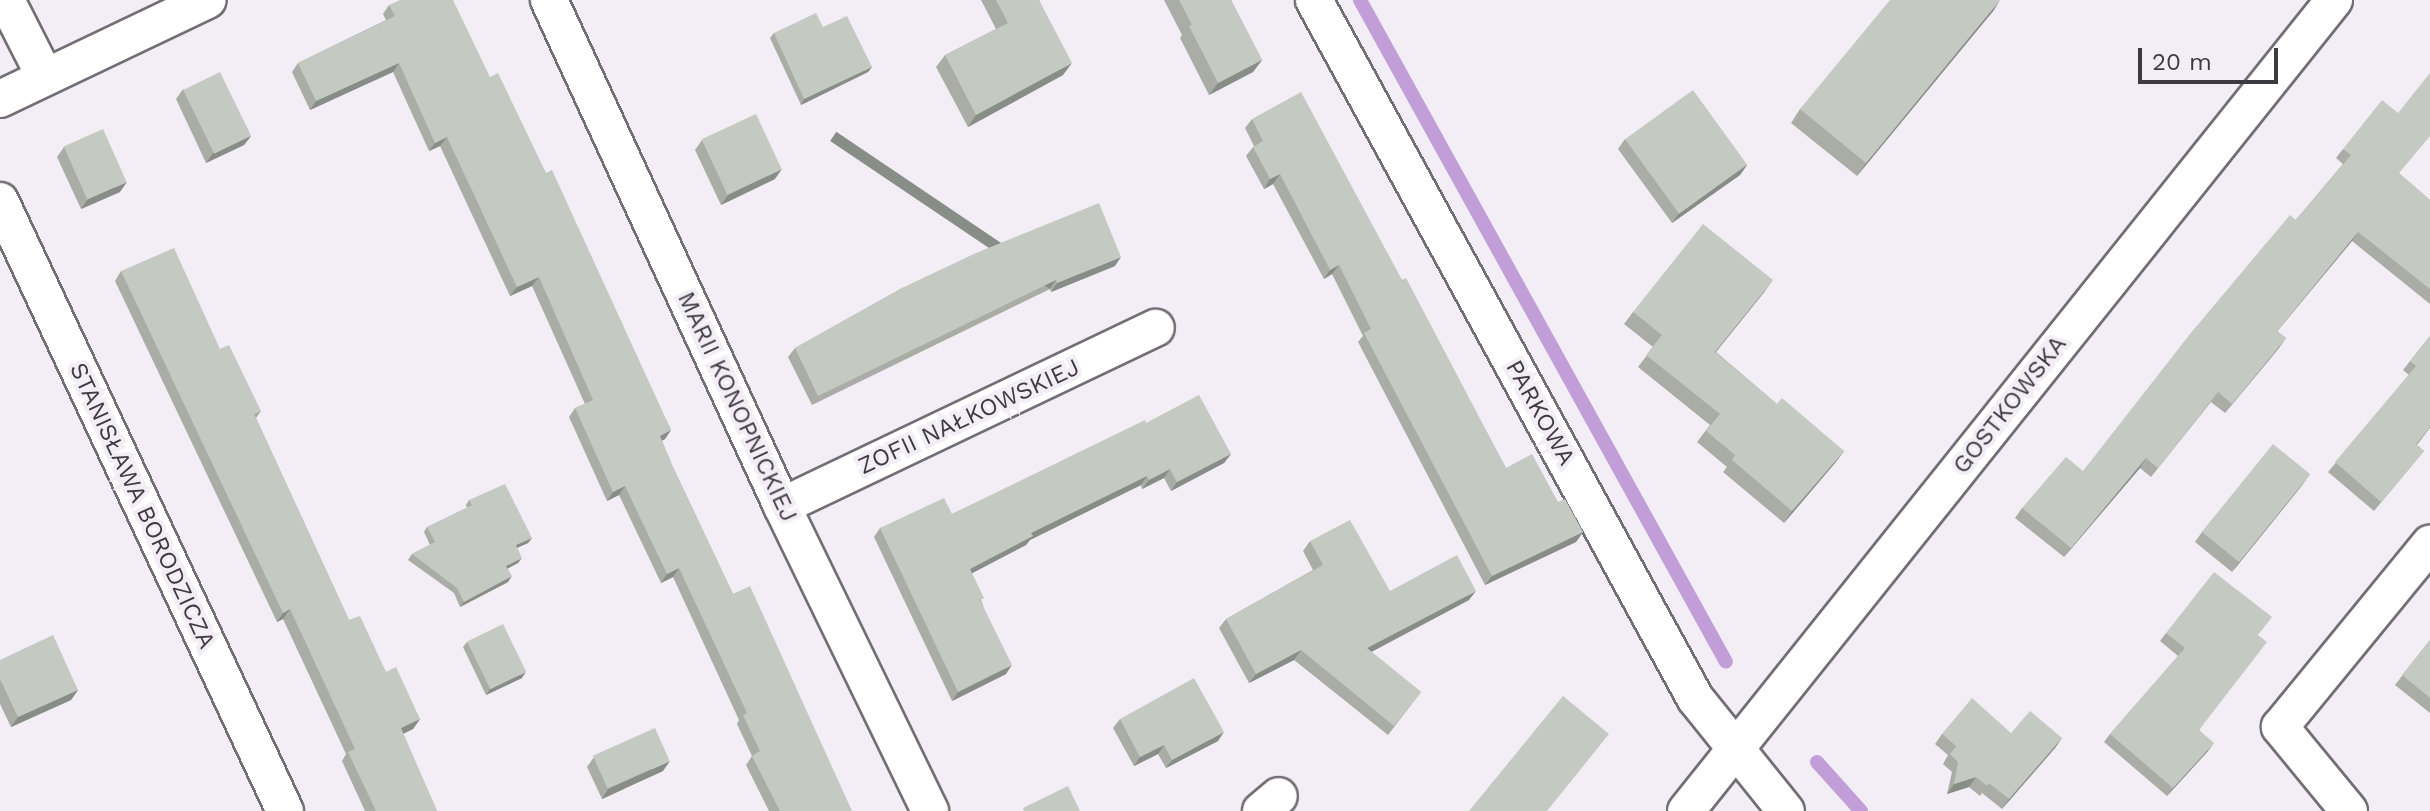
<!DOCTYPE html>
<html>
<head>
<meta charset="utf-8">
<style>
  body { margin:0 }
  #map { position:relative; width:2430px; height:811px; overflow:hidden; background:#f3eef6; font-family:"Work Sans",sans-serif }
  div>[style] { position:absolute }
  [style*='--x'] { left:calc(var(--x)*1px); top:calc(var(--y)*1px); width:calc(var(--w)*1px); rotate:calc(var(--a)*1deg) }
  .stream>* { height:14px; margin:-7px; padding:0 7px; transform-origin:7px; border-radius:7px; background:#c19ed7 }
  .roads { filter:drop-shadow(2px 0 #726e75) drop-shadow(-2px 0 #726e75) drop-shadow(0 2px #726e75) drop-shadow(0 -2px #726e75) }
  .street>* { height:36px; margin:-18px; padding:0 18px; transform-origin:18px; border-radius:18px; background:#fff }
  .wall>* { inset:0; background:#a9ada6 }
  .shaded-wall>* { inset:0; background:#898d87; transform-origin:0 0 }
  .building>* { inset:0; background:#c4c9c1; transform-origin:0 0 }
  span { translate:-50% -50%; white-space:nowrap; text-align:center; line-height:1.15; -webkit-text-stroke:8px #f3eef6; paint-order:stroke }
  .street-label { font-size:24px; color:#3d3b3f }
  .scale { position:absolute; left:2138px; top:48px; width:140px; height:36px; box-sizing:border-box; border:4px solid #3d3b3f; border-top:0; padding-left:10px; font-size:24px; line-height:28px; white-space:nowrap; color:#3d3b3f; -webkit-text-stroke:6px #f3eef6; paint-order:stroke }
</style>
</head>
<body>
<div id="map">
  <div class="stream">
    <div style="--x:1360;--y:0;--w:756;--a:61.06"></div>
    <div style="--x:1817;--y:762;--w:66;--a:48.1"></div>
  </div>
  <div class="roads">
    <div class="street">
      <div style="--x:6;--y:0;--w:86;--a:63.1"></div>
      <div style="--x:549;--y:0;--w:557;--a:65.28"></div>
      <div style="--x:782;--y:506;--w:339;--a:64.1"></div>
      <div style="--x:1314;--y:0;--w:795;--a:61.37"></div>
      <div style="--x:1695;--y:698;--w:145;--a:51.2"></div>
      <div style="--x:0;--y:99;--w:230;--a:-25.5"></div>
      <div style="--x:0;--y:201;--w:673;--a:64.96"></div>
      <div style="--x:782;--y:506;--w:414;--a:-25.5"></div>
      <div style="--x:1261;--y:811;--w:23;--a:-40"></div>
      <div style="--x:1686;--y:811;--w:1038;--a:-51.37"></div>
      <div style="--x:2349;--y:811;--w:109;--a:-129.4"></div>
      <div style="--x:2280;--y:727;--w:237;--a:-50.7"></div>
    </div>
  </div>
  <div class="wall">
    <div style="clip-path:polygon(981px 0,1039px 0,1063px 75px,968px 127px,936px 67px,945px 55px,996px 29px)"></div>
    <div style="clip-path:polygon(1164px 0,1231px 0,1262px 60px,1253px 72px,1209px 95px,1180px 38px,1182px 35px)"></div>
    <div style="clip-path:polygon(389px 5px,490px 77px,546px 173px,671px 430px,665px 439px,662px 441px,672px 465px,733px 594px,852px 811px,769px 811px,746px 765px,752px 756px,737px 724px,739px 720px,673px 577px,661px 583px,619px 495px,607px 501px,569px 417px,575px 408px,585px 404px,532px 286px,510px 296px,440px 146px,429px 151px,393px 72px,310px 110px,292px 72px,298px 63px,386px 20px,383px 14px)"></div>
    <div style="clip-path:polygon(1994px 10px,1857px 176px,1791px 123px,1800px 109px)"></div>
    <div style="clip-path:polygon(774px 33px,872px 67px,868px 72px,801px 105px,770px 38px)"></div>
    <div style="clip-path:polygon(183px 89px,251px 136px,244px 145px,206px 163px,176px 99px)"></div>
    <div style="clip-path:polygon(1252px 119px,1402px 280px,1506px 468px,1558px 502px,1583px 532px,1576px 542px,1485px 585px,1358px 342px,1363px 336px,1332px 274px,1324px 279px,1273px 184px,1264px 189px,1246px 156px,1254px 146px,1245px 128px)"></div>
    <div style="clip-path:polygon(1625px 139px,1747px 165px,1740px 175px,1672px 223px,1618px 149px)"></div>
    <div style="clip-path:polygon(702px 140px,775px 179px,721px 205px,695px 150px)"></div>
    <div style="clip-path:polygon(64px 147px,120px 192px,81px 209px,57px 157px)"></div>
    <div style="clip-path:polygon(2343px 149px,2400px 174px,2430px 200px,2430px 304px,2352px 241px,2277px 331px,2286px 338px,2225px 413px,2211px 402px,2151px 477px,2140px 468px,2064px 557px,2015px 518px,2022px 508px,2083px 471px,2343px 164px,2336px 158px)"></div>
    <div style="clip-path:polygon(1115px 266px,1051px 292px,1050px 289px,812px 405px,788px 357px,795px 348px,904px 287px)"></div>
    <div style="clip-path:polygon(121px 271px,261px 411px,256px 418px,349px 620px,420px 719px,413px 729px,403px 734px,437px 811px,365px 811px,342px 761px,346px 754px,283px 619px,277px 622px,115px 281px)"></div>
    <div style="clip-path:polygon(1765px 291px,1716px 352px,1777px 404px,1844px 451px,1835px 463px,1784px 523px,1723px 472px,1727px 467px,1697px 442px,1710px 425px,1638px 367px,1653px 347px,1624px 324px,1633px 312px)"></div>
    <div style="clip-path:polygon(2430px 336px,2430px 428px,2417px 445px,2424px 451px,2374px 511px,2328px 472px,2409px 375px,2403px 370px)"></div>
    <div style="clip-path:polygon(1146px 423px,1231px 454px,1224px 463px,1171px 491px,1164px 478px,1142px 489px,1141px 485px,1030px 540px,1026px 545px,972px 573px,1006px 674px,952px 701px,874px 537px,880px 528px,952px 514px)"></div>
    <div style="clip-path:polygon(2303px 484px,2232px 572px,2195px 542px,2202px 532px)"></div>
    <div style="clip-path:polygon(469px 500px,532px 538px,528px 543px,517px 548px,518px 563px,508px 568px,508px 582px,460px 607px,454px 593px,408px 560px,412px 554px,430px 545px,424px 532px,427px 527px,467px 508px,466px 505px)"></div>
    <div style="clip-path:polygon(1310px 541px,1390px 591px,1469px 600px,1371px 652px,1421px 692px,1388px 735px,1294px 660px,1249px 683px,1219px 628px,1226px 619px,1313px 570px,1303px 551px)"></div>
    <div style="clip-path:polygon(2166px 633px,2259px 636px,2199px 730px,2208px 751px,2167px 796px,2104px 742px,2110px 734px,2178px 656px,2160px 641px)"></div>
    <div style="clip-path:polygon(2430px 640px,2430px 713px,2395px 685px)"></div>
    <div style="clip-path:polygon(467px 642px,522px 678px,486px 695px,463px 647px)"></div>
    <div style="clip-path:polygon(0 660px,78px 690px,71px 700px,11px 727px,0 704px)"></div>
    <div style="clip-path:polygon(1120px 719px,1218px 741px,1166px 768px,1158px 754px,1134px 766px,1113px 728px)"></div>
    <div style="clip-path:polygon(2011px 733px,2062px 738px,2055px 748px,2002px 809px,1982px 793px,1980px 796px,1969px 787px,1947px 794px,1952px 772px,1943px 764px,1948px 755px,1935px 744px,1942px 734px)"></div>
    <div style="clip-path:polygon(594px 757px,663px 771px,602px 799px,587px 767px)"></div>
  </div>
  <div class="shaded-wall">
    <div style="clip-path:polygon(2000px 0,1994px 10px,1857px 176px,1866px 163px)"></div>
    <div style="clip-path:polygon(1262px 60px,1253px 72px,1209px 95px,1218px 83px)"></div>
    <div style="clip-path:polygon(399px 63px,393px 72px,310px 110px,316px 101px)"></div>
    <div style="clip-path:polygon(1072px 63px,1063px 75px,968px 127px,976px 115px)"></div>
    <div style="clip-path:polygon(872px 67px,868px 72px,801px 105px,804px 99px)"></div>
    <div style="clip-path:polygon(251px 136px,244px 145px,206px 163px,213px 153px)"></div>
    <div style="clip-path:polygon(447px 137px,440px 146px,429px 151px,435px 143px)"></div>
    <div style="clip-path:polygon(1747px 165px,1740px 175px,1672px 223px,1679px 213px)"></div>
    <div style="clip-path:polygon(782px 169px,775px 179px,721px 205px,728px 195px)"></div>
    <div style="clip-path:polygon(1280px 174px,1273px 184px,1264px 189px,1270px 179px)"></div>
    <div style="clip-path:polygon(127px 182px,120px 192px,81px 209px,88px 199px)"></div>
    <div style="clip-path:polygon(2358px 232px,2352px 241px,2270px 340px,2277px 331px)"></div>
    <div style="clip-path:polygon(1121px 257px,1115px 266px,1051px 292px,1057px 283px)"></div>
    <div style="clip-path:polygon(1339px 265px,1332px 274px,1324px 279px,1330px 270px)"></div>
    <div style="clip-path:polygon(539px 277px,532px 286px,510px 296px,517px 287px)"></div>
    <div style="left:1056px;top:280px;width:11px;height:265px;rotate:124deg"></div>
    <div style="clip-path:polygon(1773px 280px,1765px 291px,1707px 363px,1715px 352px)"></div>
    <div style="clip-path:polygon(2286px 338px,2279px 348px,2225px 413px,2232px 404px)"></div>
    <div style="clip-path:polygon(671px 430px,665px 439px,654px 445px,660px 436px)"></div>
    <div style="clip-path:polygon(1844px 451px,1835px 463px,1784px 523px,1792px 511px)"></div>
    <div style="clip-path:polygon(1231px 454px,1224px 463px,1171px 491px,1177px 482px)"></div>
    <div style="clip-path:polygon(2146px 458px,2140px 468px,2064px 557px,2071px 548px)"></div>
    <div style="clip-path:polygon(1170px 469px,1164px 478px,1142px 489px,1149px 480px)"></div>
    <div style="clip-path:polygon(2310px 474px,2303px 484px,2232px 572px,2239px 562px)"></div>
    <div style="clip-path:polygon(1147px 476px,1141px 485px,1030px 540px,1026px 545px,963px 578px,970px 569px,1031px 533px)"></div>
    <div style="clip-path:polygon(625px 486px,619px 495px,607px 501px,613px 492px)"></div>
    <div style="clip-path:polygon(1583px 532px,1576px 542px,1485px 585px,1492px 576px)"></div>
    <div style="clip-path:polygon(532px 538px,528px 543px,512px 550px,516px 545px)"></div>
    <div style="clip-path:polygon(522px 558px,518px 563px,503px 571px,506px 566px)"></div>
    <div style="clip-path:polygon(679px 568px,673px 577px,661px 583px,667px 574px)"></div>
    <div style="clip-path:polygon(512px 576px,508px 582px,460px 607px,464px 602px)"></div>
    <div style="clip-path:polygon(1476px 591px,1469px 600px,1360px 658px,1367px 648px)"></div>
    <div style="clip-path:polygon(290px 609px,283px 619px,277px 622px,283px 613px)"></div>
    <div style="clip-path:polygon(1301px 650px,1294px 660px,1249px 683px,1256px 674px)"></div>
    <div style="clip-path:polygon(1012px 665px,1006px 674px,952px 701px,958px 692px)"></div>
    <div style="clip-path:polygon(526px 672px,522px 678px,486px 695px,490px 689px)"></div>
    <div style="clip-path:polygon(78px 690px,71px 700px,11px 727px,18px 717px)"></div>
    <div style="clip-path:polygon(420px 719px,413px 729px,394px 738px,401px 728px)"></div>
    <div style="clip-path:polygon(1224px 732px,1218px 741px,1166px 768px,1172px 760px)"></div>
    <div style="clip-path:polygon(2062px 738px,2055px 748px,2002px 809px,2009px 799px)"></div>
    <div style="clip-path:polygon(2214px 743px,2208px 751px,2167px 796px,2173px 788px)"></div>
    <div style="clip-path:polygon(1164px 745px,1158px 754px,1134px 766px,1140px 757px)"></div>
    <div style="clip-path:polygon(670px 761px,663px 771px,602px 799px,608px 789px)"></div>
    <div style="clip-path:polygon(1976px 777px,1969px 787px,1947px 794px,1954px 784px)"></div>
  </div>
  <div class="building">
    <div style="clip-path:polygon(400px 0,453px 0,490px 77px,498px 73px,546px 173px,552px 170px,671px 430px,660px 436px,672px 465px,733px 594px,750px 586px,852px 811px,780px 811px,752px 756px,760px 751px,743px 715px,747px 713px,679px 568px,667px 574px,625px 486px,613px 492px,575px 408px,593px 400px,539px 277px,517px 287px,447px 137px,435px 143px,399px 63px,316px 101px,298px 63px,395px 16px,389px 5px)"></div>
    <div style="clip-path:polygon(996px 0,1039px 0,1072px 63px,976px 115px,945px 55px,1008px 23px)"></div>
    <div style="clip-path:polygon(1179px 0,1231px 0,1262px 60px,1218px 83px,1189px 26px,1192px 25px)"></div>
    <div style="clip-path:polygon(1890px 0,2000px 0,1866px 163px,1800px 109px)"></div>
    <div style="clip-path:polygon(816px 13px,823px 27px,847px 16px,872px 67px,804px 99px,774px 33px)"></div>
    <div style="left:220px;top:72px;width:71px;height:41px;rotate:64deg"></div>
    <div style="clip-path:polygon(2430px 73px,2430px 136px,2399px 173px,2430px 200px,2430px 289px,2358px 232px,2277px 331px,2286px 338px,2232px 404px,2218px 392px,2158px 468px,2146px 458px,2071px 548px,2022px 508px,2066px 457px,2083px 471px,2190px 334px,2290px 215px,2296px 220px,2351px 155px,2343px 149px,2382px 100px,2398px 113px)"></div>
    <div style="left:1693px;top:90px;width:92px;height:84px;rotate:54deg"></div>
    <div style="clip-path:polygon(1301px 92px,1402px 280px,1406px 278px,1506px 468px,1532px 454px,1558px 502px,1565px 499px,1583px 532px,1492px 576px,1364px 333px,1371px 329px,1339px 265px,1330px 270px,1280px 174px,1270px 179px,1253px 147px,1263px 141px,1252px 119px)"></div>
    <div style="left:756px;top:114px;width:61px;height:60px;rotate:65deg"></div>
    <div style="left:103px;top:129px;width:58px;height:43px;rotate:66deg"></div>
    <div style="clip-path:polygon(1099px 203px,1121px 257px,1057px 283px,1056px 280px,818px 396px,795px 348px,904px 287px,976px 253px)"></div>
    <div style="clip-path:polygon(1703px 224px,1773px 280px,1715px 352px,1777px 404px,1782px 398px,1844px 451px,1792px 511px,1732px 460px,1735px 455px,1706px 431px,1720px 414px,1646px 355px,1662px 335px,1633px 312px)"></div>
    <div style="clip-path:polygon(174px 248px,220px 349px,229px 345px,261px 411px,254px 414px,349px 620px,360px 616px,386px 672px,396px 667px,420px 719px,401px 728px,437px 811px,376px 811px,348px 752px,355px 749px,290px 609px,283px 613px,121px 271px)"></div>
    <div style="clip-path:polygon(2430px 336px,2430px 427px,2416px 444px,2424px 451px,2381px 502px,2335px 462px,2416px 366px,2410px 361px)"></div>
    <div style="clip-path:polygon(1199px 395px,1231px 454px,1177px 482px,1170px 469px,1149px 480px,1147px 476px,1031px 533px,1033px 536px,970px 569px,984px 598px,980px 600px,1012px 665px,958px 692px,880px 528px,944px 498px,952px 514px,1145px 420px,1146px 423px)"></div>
    <div style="left:2273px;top:444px;width:48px;height:113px;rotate:39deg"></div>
    <div style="clip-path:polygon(505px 484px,532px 538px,516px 545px,522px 558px,506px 566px,512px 576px,464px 602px,457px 588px,412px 554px,435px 542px,427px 527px,472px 505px,469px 500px)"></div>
    <div style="clip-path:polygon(1350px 520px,1390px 591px,1457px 555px,1476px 591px,1367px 648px,1421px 692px,1394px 726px,1301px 650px,1256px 674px,1226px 619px,1323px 565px,1310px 541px)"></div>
    <div style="clip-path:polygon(2214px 572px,2272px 617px,2258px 635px,2267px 642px,2199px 730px,2214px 743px,2173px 788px,2110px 734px,2185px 648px,2166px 633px)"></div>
    <div style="left:503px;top:624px;width:53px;height:40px;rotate:64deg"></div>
    <div style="clip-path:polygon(53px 635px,78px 690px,18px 717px,0 679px,0 660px)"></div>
    <div style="clip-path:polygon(2430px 640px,2430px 698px,2402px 675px)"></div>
    <div style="clip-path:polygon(1194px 678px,1224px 732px,1172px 760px,1164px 745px,1140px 757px,1120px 719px)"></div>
    <div style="clip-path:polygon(1563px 696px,1609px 734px,1547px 811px,1469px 811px)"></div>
    <div style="clip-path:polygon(1972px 698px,2011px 733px,2030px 711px,2062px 738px,2009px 799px,1989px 783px,1987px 786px,1976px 777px,1954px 784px,1958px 762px,1950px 754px,1956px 746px,1942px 734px)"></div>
    <div style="left:655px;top:728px;width:36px;height:68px;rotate:66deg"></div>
    <div style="clip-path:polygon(1068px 786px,1080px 811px,1024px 811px,1023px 808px)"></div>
  </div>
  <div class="street-label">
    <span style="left:2010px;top:405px;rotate:-52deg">GOSTKOWSKA</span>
    <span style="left:737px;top:407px;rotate:65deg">MARII KONOPNICKIEJ</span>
    <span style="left:1540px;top:413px;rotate:61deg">PARKOWA</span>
    <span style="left:969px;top:417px;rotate:-25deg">ZOFII NAŁKOWSKIEJ</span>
    <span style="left:142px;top:506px;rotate:65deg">STANISŁAWA BORODZICZA</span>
  </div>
  <div class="scale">20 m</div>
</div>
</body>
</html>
